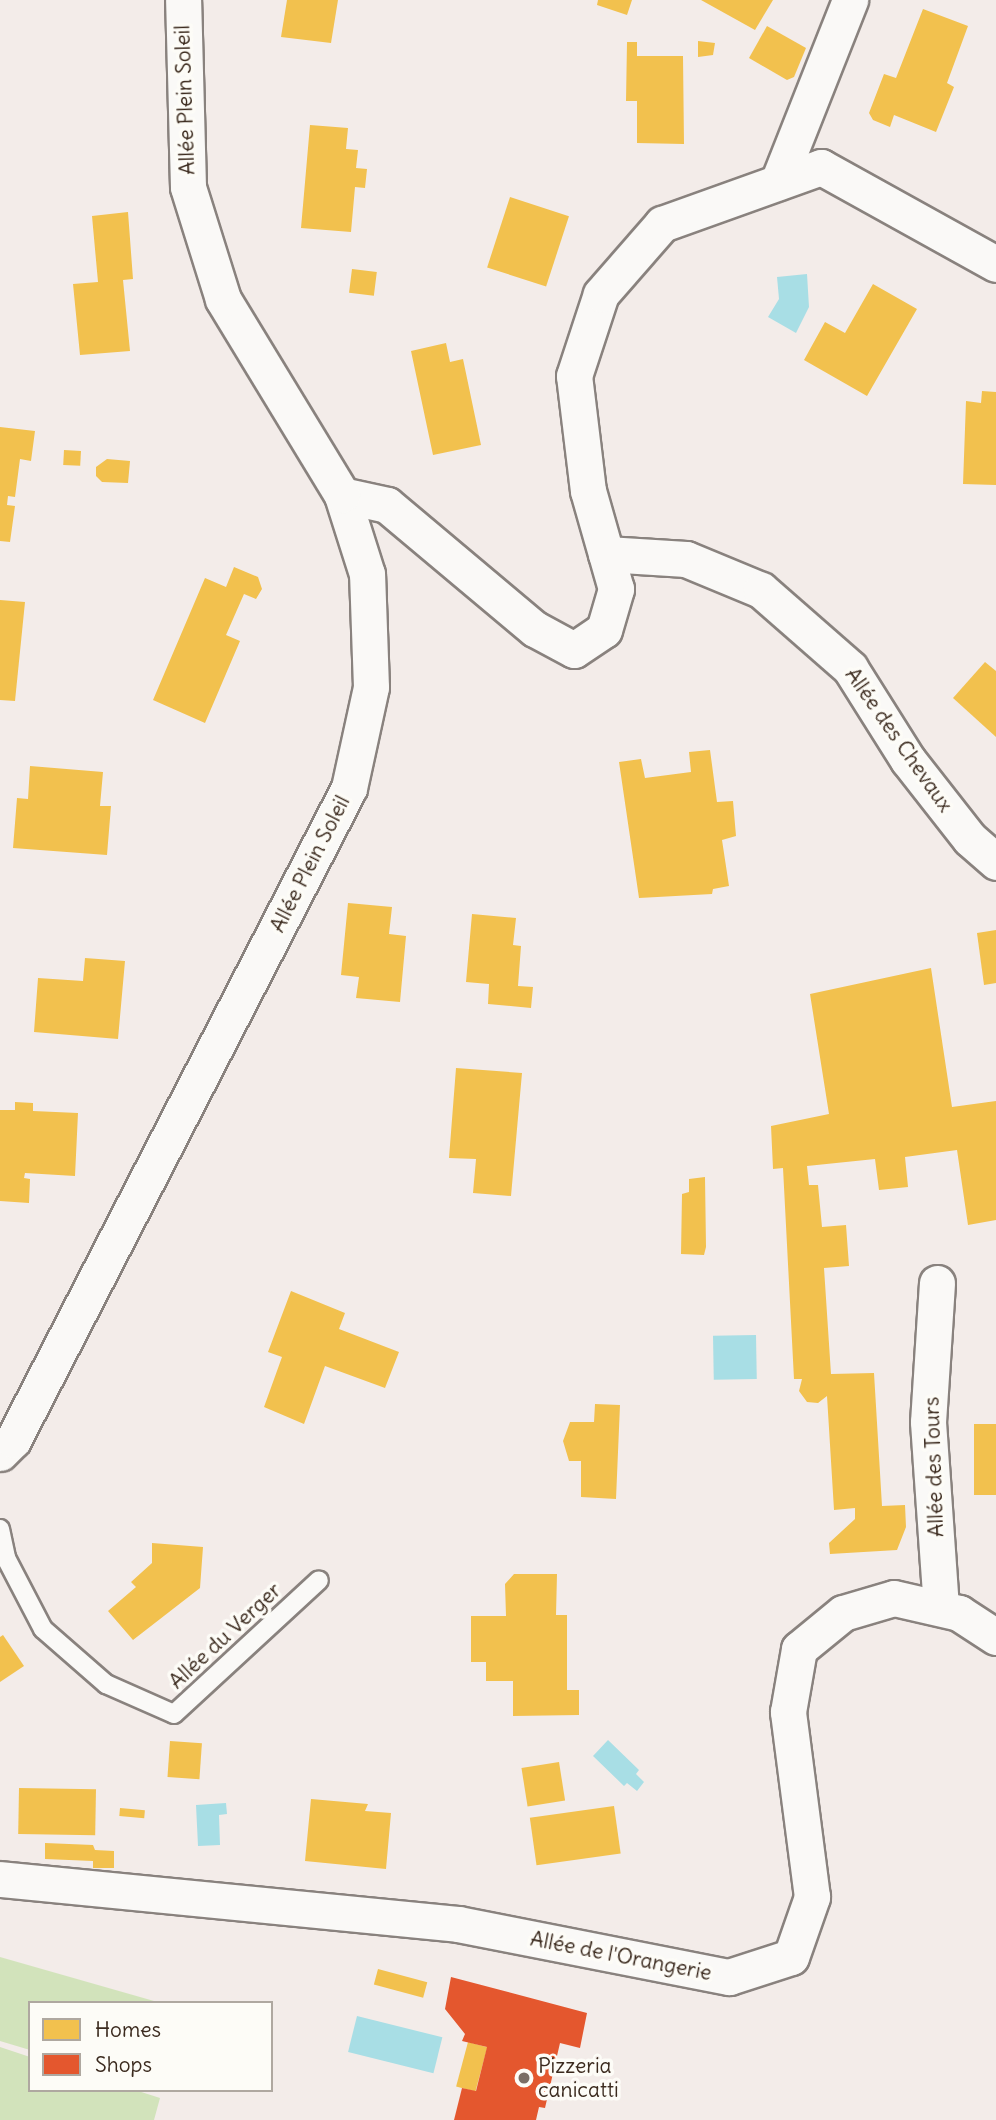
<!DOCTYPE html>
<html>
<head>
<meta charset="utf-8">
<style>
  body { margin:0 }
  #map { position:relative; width:996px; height:2120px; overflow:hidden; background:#f3ece9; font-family:Delius,sans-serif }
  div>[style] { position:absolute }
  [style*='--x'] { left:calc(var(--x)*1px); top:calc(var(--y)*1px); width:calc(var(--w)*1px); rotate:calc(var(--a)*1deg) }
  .green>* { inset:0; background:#d2e3bb }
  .water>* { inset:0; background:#a8dee5; transform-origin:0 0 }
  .homes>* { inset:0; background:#f2c14e; transform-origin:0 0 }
  .shops>* { inset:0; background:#e4572e }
  .roads { filter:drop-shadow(2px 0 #89827e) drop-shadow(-2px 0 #89827e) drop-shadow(0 2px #89827e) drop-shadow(0 -2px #89827e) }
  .lane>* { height:18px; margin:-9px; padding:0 9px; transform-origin:9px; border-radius:9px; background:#faf9f7 }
  .street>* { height:35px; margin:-17.5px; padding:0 17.5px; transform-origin:17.5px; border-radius:17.5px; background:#faf9f7 }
  .dots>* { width:19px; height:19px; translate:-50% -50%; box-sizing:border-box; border:4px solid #fdfcf7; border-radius:50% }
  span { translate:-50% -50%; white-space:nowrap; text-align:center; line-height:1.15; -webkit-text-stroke:7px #fdfcf7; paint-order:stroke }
  .street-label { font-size:21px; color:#3b2a1e }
  .poi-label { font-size:21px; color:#3b2a1e }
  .left { translate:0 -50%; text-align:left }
  .legend { position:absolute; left:28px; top:2001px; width:245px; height:91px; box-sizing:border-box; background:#fdfcf7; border:2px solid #afa8a0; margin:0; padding:9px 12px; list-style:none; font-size:21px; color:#3b2a1e }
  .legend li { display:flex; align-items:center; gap:14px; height:35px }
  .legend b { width:35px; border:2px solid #afa8a0 }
</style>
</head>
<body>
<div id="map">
  <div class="green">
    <div style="clip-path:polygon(0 1957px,161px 2003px,30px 2003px,30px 2050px,0 2041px)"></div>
    <div style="clip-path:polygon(0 2047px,30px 2057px,30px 2090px,135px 2090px,160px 2098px,154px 2120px,0 2120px)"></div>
  </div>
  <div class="water">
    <div style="clip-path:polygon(807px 274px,809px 307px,796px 333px,768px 317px,779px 299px,777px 277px)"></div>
    <div style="left:756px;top:1335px;width:44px;height:43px;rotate:89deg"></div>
    <div style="clip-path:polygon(608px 1740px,639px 1770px,636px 1774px,644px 1782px,637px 1791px,627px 1783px,624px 1786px,593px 1756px)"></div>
    <div style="clip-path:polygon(226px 1803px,227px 1814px,219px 1815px,220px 1845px,198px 1846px,196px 1805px)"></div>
    <div style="left:357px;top:2016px;width:88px;height:37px;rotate:14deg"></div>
  </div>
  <div class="homes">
    <div style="clip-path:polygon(287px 0,338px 0,331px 43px,281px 37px)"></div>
    <div style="clip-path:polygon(598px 0,632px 0,627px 15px,597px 5px)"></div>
    <div style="clip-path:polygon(701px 0,773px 0,755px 30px)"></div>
    <div style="clip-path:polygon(923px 9px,968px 26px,947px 83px,954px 87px,936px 132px,894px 115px,890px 127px,873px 120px,869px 113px,884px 74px,896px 78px)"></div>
    <div style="clip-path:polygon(767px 26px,806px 48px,794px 77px,787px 80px,749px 58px)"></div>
    <div style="clip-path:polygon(698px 41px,715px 43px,713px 55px,698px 57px)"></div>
    <div style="clip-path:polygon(627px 42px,637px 42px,637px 56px,683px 56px,684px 144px,637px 143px,637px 101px,626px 101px)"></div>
    <div style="clip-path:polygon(310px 125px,348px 128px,346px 149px,358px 150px,356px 168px,367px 169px,365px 188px,355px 187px,351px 232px,301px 228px)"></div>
    <div style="left:510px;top:197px;width:62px;height:74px;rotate:18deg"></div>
    <div style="clip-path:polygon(128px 212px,133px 279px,123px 280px,130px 351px,80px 355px,73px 284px,98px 282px,92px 216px)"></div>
    <div style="left:352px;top:269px;width:25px;height:24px;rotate:7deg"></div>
    <div style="clip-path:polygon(873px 284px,917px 309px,867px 396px,804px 360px,825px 322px,845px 333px)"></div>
    <div style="clip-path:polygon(446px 343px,450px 362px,463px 359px,481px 445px,433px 455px,411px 351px)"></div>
    <div style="clip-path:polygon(982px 391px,996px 392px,996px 485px,963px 484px,966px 401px,981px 403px)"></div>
    <div style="clip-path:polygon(0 427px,35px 431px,31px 461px,20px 459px,15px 497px,8px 496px,7px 505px,15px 506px,10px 542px,0 541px)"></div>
    <div style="left:64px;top:450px;width:17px;height:15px;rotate:3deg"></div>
    <div style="clip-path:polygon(107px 459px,130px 461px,128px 483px,102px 482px,96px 476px,96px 467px)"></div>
    <div style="clip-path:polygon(234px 567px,258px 577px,262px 589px,256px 599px,244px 594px,226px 635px,240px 641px,205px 723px,153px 700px,205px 578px,226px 587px)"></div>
    <div style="clip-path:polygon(0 600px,25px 602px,15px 701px,0 700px)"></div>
    <div style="clip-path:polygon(985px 662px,996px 671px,996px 737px,953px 698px)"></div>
    <div style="clip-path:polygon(710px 750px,717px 802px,733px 801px,736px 836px,722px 840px,729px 886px,713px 889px,712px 894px,639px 898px,619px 762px,641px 759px,645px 778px,691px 772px,689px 752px)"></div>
    <div style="clip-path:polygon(30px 766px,103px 772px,100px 806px,111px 806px,107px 855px,13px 848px,17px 798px,28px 799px)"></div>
    <div style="clip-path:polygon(348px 903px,392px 907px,389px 934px,406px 936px,400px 1002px,356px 998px,359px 977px,341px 975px)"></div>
    <div style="clip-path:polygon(472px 914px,516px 918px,513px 945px,521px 946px,518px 986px,533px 987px,531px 1008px,488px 1004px,489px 984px,466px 982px)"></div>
    <div style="clip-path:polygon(996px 930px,996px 983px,984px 985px,977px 933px)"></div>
    <div style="clip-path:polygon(85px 958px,125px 961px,118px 1039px,34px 1032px,38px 978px,83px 981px)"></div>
    <div style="clip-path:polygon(931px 968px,952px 1107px,996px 1101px,996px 1220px,968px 1225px,957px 1150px,905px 1157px,908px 1187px,879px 1190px,875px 1159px,807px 1166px,809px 1185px,818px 1185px,822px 1227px,846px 1225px,849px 1266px,824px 1268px,831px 1374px,874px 1373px,882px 1506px,905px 1505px,906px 1527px,897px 1550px,830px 1554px,829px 1543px,855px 1519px,855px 1508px,834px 1510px,827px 1396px,818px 1403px,807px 1402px,799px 1391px,802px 1379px,794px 1379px,783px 1168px,773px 1169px,771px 1126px,829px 1114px,810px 994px)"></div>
    <div style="clip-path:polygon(456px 1068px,522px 1073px,511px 1196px,473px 1193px,476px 1159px,449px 1158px)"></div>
    <div style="clip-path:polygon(15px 1102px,33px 1103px,33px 1111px,78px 1113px,75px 1176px,25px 1173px,24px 1178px,30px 1179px,29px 1203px,0 1201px,0 1110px,15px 1110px)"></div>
    <div style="clip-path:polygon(705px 1177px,706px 1247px,704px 1255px,681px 1254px,682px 1194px,689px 1192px,689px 1179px)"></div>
    <div style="clip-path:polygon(291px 1291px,345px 1313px,339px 1329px,399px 1352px,385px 1388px,325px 1366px,304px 1424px,264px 1407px,282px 1357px,268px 1352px)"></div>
    <div style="clip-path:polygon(595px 1404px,620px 1405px,616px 1499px,581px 1497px,581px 1461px,569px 1461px,563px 1441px,570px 1422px,594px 1422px)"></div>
    <div style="left:996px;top:1424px;width:71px;height:22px;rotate:90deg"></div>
    <div style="clip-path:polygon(152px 1543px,203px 1547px,200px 1588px,133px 1640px,108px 1611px,136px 1587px,131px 1582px,152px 1563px)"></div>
    <div style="clip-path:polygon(514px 1574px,557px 1574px,556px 1615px,567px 1615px,567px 1690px,579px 1690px,579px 1715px,513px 1716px,513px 1681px,486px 1681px,486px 1662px,471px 1662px,471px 1616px,506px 1616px,505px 1584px)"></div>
    <div style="clip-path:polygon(3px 1635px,24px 1666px,0 1682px,0 1637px)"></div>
    <div style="left:170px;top:1741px;width:32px;height:36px;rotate:4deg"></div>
    <div style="left:559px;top:1762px;width:39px;height:38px;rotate:81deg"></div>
    <div style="left:19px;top:1788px;width:77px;height:46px;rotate:1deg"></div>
    <div style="clip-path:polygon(311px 1799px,368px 1804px,365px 1811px,391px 1813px,386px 1869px,305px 1861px)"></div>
    <div style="left:614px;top:1806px;width:48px;height:85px;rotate:82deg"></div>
    <div style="left:120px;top:1808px;width:25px;height:8px;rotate:5deg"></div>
    <div style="clip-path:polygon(45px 1843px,93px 1845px,95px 1850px,114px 1851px,114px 1868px,93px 1868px,93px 1861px,45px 1859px)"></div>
    <div style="left:378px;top:1969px;width:51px;height:16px;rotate:15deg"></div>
    <div style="left:468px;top:2042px;width:20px;height:46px;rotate:15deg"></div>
  </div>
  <div class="shops">
    <div style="clip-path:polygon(451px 1977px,587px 2013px,580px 2048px,560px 2043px,545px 2108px,539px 2107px,536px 2120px,454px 2120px,462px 2088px,476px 2091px,487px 2047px,462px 2041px,465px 2034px,445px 2009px)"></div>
  </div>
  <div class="roads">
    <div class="lane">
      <div style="--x:0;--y:1529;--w:30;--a:78"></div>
      <div style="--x:6;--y:1558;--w:80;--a:62.5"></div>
      <div style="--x:43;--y:1629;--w:84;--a:41.1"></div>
      <div style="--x:106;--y:1684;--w:74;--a:23.8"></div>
      <div style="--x:174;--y:1714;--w:197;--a:-42.7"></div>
    </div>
    <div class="street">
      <div style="--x:778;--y:182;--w:196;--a:-68.4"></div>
      <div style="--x:342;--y:495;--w:46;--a:12.5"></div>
      <div style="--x:387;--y:505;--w:193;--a:40"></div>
      <div style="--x:535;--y:629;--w:44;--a:28.3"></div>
      <div style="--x:574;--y:650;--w:36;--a:-34"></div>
      <div style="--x:604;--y:630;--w:43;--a:-73.7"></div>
      <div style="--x:616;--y:589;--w:102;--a:-105.9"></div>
      <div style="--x:588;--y:491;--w:116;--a:-96.9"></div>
      <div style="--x:574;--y:376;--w:86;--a:-71.8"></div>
      <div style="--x:601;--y:294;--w:93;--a:-48.9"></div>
      <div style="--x:662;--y:224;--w:169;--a:-19.7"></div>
      <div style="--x:821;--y:167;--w:200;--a:29"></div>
      <div style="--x:606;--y:554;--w:80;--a:3.6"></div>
      <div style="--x:686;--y:559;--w:81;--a:22.5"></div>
      <div style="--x:761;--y:590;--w:118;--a:41.2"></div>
      <div style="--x:850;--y:668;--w:109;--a:57.8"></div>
      <div style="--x:908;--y:760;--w:100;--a:51.9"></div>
      <div style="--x:970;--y:839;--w:35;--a:41"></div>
      <div style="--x:937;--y:1283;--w:139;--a:93.7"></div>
      <div style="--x:928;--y:1422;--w:186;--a:86"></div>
      <div style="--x:0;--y:1453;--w:18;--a:-45"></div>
      <div style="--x:13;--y:1440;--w:733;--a:-62.74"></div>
      <div style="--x:349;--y:788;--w:103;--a:-77.7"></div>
      <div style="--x:371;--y:687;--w:113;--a:-92"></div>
      <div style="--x:367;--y:574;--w:83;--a:-107.6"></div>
      <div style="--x:342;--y:495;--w:229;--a:-121.3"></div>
      <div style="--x:223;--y:299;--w:117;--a:-107.4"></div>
      <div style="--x:188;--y:187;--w:187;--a:-91.5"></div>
      <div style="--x:0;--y:1879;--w:460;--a:5.6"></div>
      <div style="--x:458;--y:1924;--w:276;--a:11.1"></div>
      <div style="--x:729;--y:1977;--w:65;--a:-17.9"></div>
      <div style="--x:791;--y:1957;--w:64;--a:-70.7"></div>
      <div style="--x:812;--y:1897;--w:187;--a:-97.4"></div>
      <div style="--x:788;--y:1712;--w:64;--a:-80.1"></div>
      <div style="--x:799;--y:1649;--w:57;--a:-39.3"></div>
      <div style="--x:843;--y:1613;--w:53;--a:-16.4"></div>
      <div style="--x:894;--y:1598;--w:67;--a:13"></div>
      <div style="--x:959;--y:1613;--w:44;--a:33"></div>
    </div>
  </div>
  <div class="dots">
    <div style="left:524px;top:2078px;background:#7b6e65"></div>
  </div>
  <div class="street-label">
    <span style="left:185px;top:100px;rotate:-92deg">Allée Plein Soleil</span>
    <span style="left:899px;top:740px;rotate:55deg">Allée des Chevaux</span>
    <span style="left:310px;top:864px;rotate:-63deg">Allée Plein Soleil</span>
    <span style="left:934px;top:1467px;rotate:-92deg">Allée des Tours</span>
    <span style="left:225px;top:1636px;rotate:-43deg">Allée du Verger</span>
    <span style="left:621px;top:1956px;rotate:11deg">Allée de l'Orangerie</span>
  </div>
  <div class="poi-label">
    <span class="left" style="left:538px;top:2078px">Pizzeria<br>canicatti</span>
  </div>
  <ul class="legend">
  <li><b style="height:19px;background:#f2c14e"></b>Homes</li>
  <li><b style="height:19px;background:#e4572e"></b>Shops</li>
  </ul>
</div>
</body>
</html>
